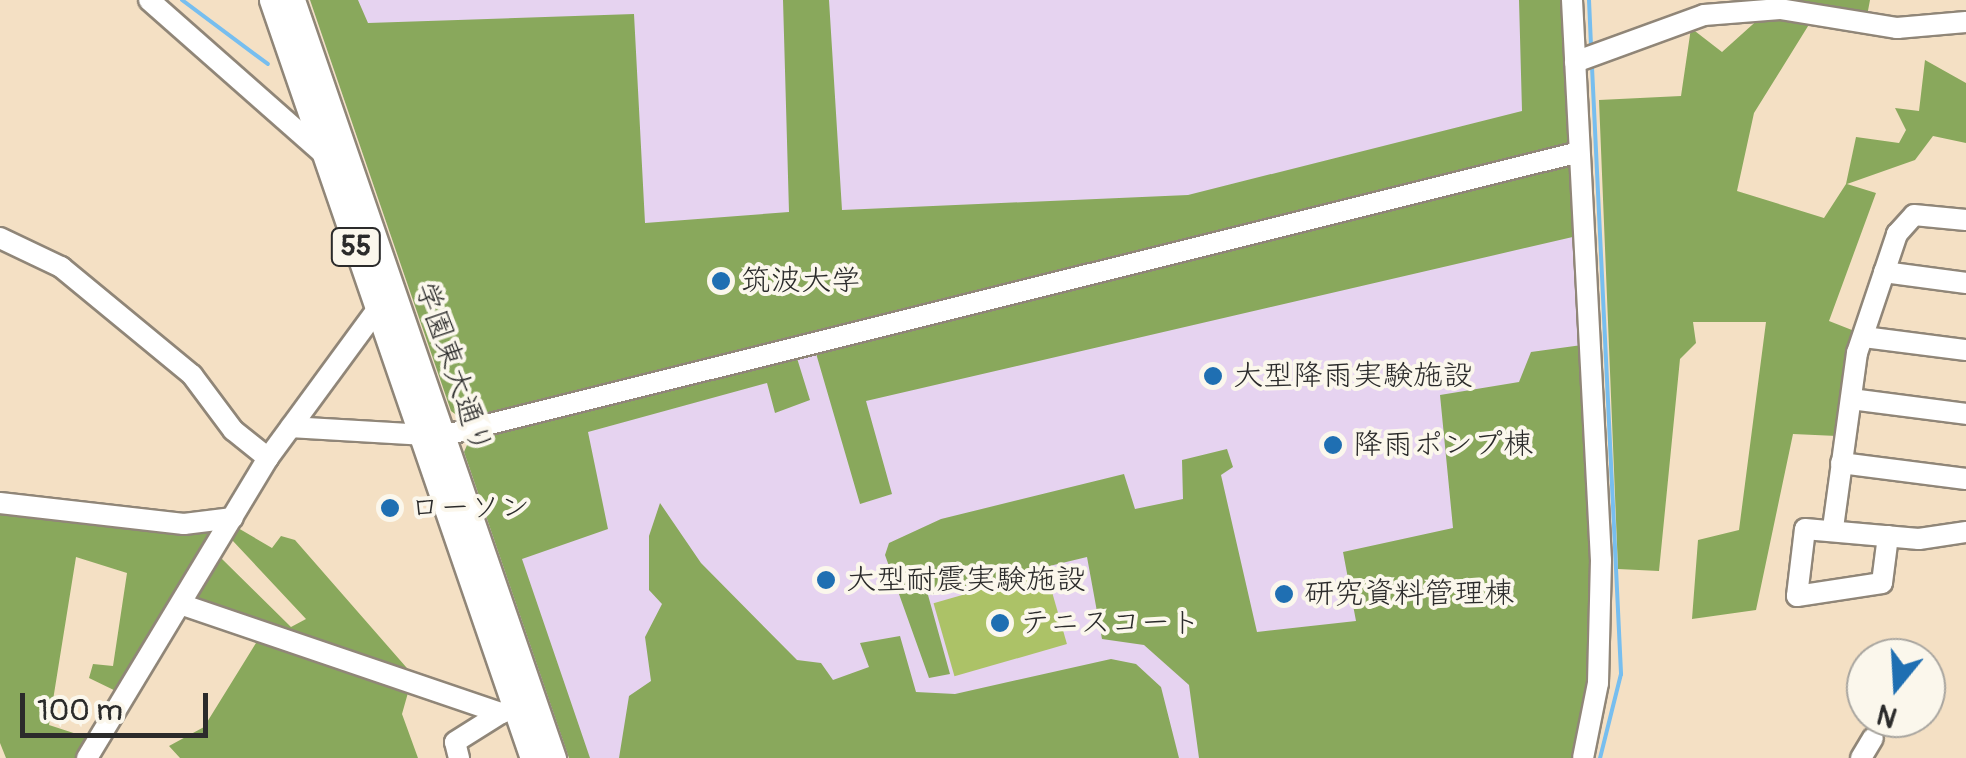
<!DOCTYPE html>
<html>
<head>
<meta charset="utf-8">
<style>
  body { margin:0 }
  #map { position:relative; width:1966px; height:758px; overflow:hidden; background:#f4e0c4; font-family:Pangolin,"Klee One",sans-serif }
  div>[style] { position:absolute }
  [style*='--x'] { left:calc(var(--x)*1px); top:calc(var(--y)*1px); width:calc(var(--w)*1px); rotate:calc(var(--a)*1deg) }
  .built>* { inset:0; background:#e6d3f0 }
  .green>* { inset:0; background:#acc267; transform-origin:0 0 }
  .forest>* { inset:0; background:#89a85c }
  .stream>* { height:4px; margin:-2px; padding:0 2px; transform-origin:2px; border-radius:2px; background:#77beef }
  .roads { filter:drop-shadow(2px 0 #908678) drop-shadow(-2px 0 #908678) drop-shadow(0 2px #908678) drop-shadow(0 -2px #908678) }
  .minor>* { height:20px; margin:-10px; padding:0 10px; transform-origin:10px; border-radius:10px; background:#fff }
  .major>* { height:25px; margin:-12.5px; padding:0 12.5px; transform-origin:12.5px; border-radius:12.5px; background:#fff }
  .dots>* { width:28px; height:28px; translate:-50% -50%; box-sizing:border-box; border:5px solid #fbf7ec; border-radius:50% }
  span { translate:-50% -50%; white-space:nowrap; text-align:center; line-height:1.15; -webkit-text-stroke:8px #fbf7ec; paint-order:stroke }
  .shield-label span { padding:2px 8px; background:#fbf7ec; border:2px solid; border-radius:8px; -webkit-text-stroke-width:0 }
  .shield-label { font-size:28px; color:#2b2b2b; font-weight:700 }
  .poi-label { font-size:30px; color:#2b2b2b }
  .left { translate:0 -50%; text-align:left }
  .street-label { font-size:30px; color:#2b2b2b }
  .north { position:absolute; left:1846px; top:638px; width:100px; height:100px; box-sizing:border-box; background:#fbf7ec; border:2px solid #a8a59f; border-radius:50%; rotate:198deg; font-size:28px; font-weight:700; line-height:40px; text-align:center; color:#2b2b2b }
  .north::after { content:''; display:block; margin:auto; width:35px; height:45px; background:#1f6fb2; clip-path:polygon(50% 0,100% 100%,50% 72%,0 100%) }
  .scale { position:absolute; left:20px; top:693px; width:188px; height:45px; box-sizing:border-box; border:5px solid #2b2b2b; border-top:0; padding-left:12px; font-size:30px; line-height:35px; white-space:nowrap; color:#2b2b2b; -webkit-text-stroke:8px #fbf7ec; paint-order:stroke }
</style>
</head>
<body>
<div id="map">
  <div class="built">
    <div style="clip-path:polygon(310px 0,1565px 0,1572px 139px,451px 411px)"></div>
    <div style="clip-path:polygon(1574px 168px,1595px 638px,1578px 758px,569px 758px,464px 452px,471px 436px)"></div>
  </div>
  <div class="green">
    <div style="left:1046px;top:571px;width:76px;height:117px;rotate:74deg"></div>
  </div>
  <div class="forest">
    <div style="clip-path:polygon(310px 0,358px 0,368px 23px,634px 14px,645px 223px,789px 212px,783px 0,829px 0,842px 210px,1188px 195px,1522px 111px,1519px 0,1565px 0,1572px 139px,1559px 151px,466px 422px,451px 411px)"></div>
    <div style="clip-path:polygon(1759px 0,1870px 0,1867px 16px,1818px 10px,1754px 113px,1737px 191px,1824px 218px,1846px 184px,1856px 137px,1899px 143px,1906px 130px,1895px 108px,1919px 111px,1925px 60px,1966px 83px,1966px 143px,1933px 136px,1915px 160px,1847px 184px,1876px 193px,1829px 321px,1857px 332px,1837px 436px,1793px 434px,1756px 610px,1692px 619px,1698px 540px,1739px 530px,1766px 322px,1693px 322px,1696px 343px,1680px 359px,1659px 571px,1618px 569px,1599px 100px,1681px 96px,1691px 28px,1722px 52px,1762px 16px)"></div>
    <div style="clip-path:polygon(1566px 165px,1574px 168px,1577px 236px,866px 401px,892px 494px,860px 504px,815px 350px)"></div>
    <div style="clip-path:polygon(1582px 345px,1595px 638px,1578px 758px,1199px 758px,1189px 685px,1144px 645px,1102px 639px,1087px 557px,928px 595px,950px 674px,929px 678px,885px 555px,889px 543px,941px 519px,1124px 474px,1135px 509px,1183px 499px,1182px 460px,1227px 449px,1233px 467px,1221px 475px,1257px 632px,1356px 621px,1343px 552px,1453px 528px,1440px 395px,1519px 382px,1531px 352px)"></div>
    <div style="clip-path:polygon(796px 355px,810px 400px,775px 413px,767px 383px,588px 432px,608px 529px,522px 559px,590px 758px,569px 758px,464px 452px,471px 436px)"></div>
    <div style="clip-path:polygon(660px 503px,701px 563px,797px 660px,821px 663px,833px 680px,869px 667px,860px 643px,900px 636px,916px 692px,955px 694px,1111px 659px,1136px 664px,1161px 687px,1179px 758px,619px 758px,629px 696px,651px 681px,645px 637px,662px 604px,649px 590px,649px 536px)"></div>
    <div style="clip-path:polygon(0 509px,216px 525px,122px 694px,89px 678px,93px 664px,113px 666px,127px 573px,76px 557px,49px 725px,92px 739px,80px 758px,6px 758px,0 743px)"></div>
    <div style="clip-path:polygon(238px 528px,272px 548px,281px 536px,295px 540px,413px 675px,402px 714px,418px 758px,180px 758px,169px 746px,204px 727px,256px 643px,193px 604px,221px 558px,291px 627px,306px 619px,232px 540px)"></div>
  </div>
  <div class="stream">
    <div style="--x:182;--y:0;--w:107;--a:36.7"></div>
    <div style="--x:1589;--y:0;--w:46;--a:87.5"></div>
    <div style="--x:1592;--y:67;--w:608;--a:87.26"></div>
    <div style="--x:1621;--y:674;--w:87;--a:104"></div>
  </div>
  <div class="roads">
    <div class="minor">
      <div style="--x:149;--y:0;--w:236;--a:41.4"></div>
      <div style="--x:1572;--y:0;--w:561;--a:87.04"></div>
      <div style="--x:1601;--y:560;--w:123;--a:91.4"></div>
      <div style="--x:1598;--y:683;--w:76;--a:101.3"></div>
      <div style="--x:1575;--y:62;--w:137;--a:-20"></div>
      <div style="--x:1704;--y:15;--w:76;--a:-4.5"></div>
      <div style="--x:1780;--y:9;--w:119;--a:9.2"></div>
      <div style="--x:1897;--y:28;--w:69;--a:-5"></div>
      <div style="--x:0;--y:238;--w:68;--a:25.4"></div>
      <div style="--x:61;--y:267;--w:170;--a:39.5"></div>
      <div style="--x:192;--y:375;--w:69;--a:53.3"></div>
      <div style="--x:233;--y:430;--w:45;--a:38.7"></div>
      <div style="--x:1884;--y:272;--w:83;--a:7.6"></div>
      <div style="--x:1864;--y:337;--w:103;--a:7.3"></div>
      <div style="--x:1851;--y:399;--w:116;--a:7.4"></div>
      <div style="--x:291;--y:427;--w:151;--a:3.4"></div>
      <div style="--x:442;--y:436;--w:1172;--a:-14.02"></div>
      <div style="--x:1841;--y:463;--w:126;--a:7.3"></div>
      <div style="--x:0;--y:503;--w:185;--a:6.5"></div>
      <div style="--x:184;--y:524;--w:49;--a:-7"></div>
      <div style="--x:1833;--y:528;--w:177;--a:-82.2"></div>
      <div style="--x:1857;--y:353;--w:126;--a:-71.4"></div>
      <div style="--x:1897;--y:234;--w:25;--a:-48"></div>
      <div style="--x:1914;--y:215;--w:52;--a:5.5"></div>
      <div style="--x:1888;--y:536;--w:47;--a:97.3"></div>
      <div style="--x:1882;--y:583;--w:86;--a:171.3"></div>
      <div style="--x:1797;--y:596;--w:67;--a:-83.2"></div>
      <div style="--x:1805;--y:529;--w:114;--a:5"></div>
      <div style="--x:1919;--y:539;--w:48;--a:-8.5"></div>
      <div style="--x:186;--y:606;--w:333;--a:18.8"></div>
      <div style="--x:501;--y:713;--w:16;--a:-18"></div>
      <div style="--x:87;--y:758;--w:350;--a:-58.9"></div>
      <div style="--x:268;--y:458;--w:182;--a:-53.7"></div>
      <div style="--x:459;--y:758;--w:16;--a:-104"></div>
      <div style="--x:455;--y:742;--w:54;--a:-32.2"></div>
      <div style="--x:1861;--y:758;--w:23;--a:-59"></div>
    </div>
    <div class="major">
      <div style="--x:272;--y:0;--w:802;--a:71"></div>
      <div style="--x:292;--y:0;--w:802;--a:71"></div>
    </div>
  </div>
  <div class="dots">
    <div style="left:721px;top:281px;background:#1f6fb2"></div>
    <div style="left:1213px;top:376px;background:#1f6fb2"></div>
    <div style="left:1333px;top:445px;background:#1f6fb2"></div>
    <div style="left:390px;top:508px;background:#1f6fb2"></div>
    <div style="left:826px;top:580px;background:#1f6fb2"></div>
    <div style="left:1284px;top:594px;background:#1f6fb2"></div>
    <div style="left:1000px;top:623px;background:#1f6fb2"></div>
  </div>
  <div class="shield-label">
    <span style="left:356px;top:247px">55</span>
  </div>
  <div class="poi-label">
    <span class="left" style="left:741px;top:281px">筑波大学</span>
    <span class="left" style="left:1233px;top:376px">大型降雨実験施設</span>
    <span class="left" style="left:1353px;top:445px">降雨ポンプ棟</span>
    <span class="left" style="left:410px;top:508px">ローソン</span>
    <span class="left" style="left:846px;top:580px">大型耐震実験施設</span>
    <span class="left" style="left:1304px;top:594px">研究資料管理棟</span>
    <span class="left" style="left:1020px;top:623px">テニスコート</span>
  </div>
  <div class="street-label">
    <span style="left:453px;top:368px;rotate:71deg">学園東大通り</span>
  </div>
  <div class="north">N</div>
  <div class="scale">100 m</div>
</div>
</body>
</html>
